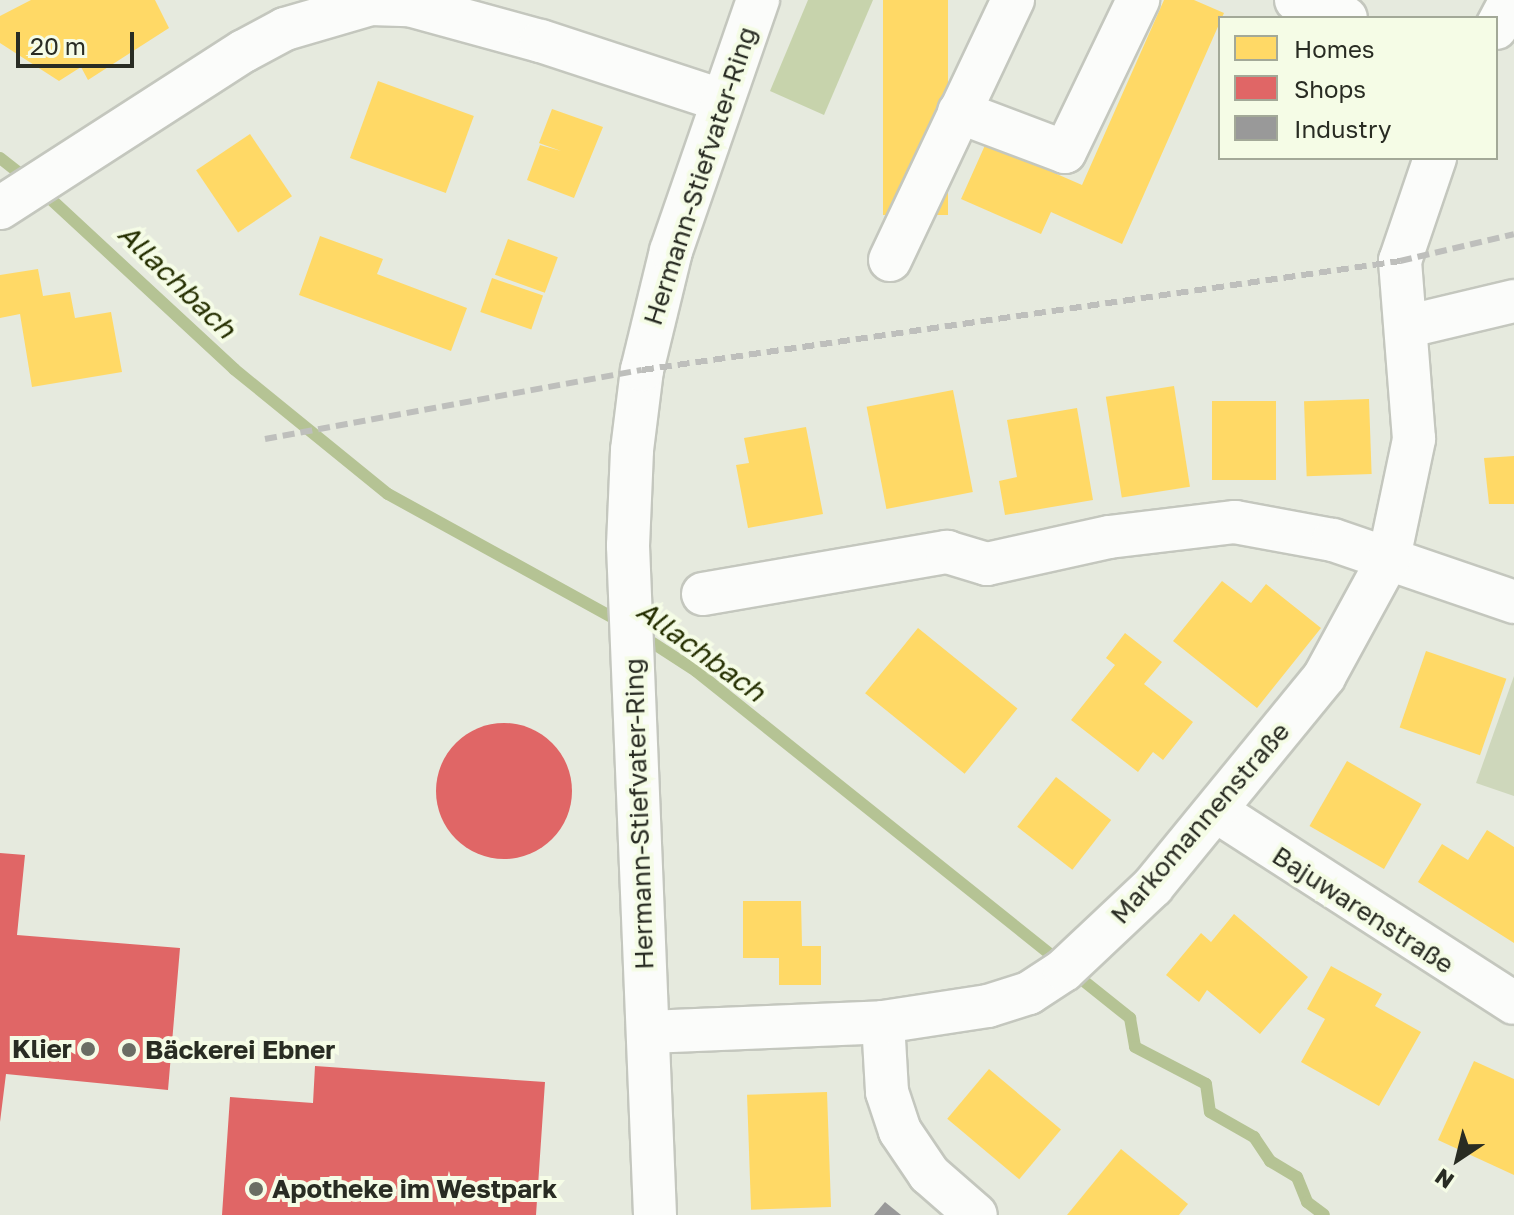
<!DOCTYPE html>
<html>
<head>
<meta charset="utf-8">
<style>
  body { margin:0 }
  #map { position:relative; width:1514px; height:1215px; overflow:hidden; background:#e6eade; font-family:"Golos Text",sans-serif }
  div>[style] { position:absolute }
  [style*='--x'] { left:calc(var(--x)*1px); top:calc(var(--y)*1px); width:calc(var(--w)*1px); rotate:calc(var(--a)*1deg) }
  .green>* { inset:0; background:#ced7bb }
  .forest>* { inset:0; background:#c7d3ac }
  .homes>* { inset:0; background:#ffd966; transform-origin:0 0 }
  .shops>* { inset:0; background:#e06666 }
  .round { border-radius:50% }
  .industry>* { inset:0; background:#999 }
  .stream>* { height:12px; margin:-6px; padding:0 6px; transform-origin:6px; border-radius:6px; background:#b5c394 }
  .roads { filter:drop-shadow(2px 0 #c4c7be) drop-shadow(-2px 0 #c4c7be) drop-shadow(0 2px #c4c7be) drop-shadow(0 -2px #c4c7be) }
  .minor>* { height:42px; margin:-21px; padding:0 21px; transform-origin:21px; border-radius:21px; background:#fbfcfa }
  .rail>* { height:6px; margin-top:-3px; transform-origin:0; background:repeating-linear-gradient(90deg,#bebfbc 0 12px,transparent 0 18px) }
  .dots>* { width:22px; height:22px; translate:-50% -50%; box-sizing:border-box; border:4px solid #f5fce6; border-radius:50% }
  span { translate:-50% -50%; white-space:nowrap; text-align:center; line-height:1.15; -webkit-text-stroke:8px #f5fce6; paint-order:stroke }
  .street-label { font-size:26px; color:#292c23 }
  .poi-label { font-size:26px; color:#292c23; font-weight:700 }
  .right { translate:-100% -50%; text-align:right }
  .left { translate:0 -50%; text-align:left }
  .water-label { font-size:28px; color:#252f00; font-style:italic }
  .legend { position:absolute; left:1218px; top:16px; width:280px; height:144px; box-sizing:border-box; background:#f5fce6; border:2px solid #a3a998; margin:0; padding:10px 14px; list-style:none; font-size:24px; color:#292c23 }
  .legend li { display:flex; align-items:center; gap:16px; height:40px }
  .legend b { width:40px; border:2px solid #a3a998 }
  .north { position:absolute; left:1418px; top:1119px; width:80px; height:80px; -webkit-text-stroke:6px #f5fce6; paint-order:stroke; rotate:215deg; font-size:22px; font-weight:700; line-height:32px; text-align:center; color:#292c23 }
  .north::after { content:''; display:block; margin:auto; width:28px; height:36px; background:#292c23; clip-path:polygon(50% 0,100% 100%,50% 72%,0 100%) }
  .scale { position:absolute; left:16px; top:32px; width:118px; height:36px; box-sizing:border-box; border:4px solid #292c23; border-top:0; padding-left:10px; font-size:24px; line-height:28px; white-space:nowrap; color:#292c23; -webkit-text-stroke:6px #f5fce6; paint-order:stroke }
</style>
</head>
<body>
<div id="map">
  <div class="green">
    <div style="clip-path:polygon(1514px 676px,1514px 796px,1476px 783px)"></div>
  </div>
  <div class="forest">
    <div style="clip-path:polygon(808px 0,873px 0,824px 115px,770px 91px)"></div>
  </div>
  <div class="homes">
    <div style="clip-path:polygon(31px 0,155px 0,169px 28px,88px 80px,81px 67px,59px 81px,0 43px,0 16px)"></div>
    <div style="left:883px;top:0;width:65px;height:215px"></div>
    <div style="clip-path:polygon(1164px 0,1194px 0,1224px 13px,1122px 244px,1051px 212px,1041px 234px,961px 199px,986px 143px,1082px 185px)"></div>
    <div style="left:378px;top:81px;width:102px;height:82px;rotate:20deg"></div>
    <div style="clip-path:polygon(552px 109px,603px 127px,574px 198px,527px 180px,540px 145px,561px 151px,539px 143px)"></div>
    <div style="left:250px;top:134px;width:75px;height:65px;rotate:56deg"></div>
    <div style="clip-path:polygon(320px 236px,383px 259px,377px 274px,467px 308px,451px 351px,299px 295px)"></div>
    <div style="left:508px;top:239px;width:53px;height:38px;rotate:20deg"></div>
    <div style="clip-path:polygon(38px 269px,43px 296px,70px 292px,75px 318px,111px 312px,122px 372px,32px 387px,20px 314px,0 318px,0 275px)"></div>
    <div style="left:492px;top:278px;width:54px;height:36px;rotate:19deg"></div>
    <div style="left:1174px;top:386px;width:102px;height:69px;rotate:81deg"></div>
    <div style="left:953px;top:390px;width:104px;height:88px;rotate:79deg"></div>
    <div style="left:1369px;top:399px;width:75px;height:65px;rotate:88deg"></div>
    <div style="left:1212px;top:401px;width:64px;height:79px"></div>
    <div style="clip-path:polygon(1077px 408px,1093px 500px,1005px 515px,999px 481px,1017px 477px,1007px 420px)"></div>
    <div style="clip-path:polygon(806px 427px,823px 514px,748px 528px,736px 465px,749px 463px,744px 438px)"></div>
    <div style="clip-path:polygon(1514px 456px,1514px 504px,1489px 504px,1484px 458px)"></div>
    <div style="clip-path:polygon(1222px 581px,1251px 603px,1266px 584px,1321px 628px,1257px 708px,1173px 641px)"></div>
    <div style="left:918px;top:628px;width:128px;height:84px;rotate:39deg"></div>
    <div style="clip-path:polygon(1125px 633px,1162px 662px,1144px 684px,1193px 722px,1163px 760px,1153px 752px,1138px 772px,1071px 720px,1115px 665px,1106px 658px)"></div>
    <div style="left:1426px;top:651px;width:85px;height:81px;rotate:19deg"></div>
    <div style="left:1347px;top:761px;width:86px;height:75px;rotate:30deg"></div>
    <div style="left:1056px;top:777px;width:70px;height:63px;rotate:38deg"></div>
    <div style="clip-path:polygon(1487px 830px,1514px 847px,1514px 943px,1418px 882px,1442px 844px,1468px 860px)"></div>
    <div style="clip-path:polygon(743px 901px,801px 901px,802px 946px,821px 946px,821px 985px,779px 985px,779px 958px,743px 958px)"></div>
    <div style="clip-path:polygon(1234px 914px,1308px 977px,1260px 1034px,1207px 990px,1199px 1002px,1166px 975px,1201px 933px,1211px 942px)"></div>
    <div style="clip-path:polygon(1331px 966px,1382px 994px,1375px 1006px,1421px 1032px,1379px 1106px,1301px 1062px,1325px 1019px,1307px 1009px)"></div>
    <div style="clip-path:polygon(1474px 1061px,1514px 1079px,1514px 1175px,1438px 1140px)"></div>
    <div style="left:989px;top:1069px;width:94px;height:65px;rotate:40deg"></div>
    <div style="left:827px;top:1092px;width:115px;height:80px;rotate:88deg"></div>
    <div style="clip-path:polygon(1121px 1149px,1188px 1204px,1179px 1215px,1067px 1215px)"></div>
  </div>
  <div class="shops">
    <div class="round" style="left:436px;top:723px;width:136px;height:136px"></div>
    <div style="clip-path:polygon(0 853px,25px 855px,17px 935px,180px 948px,168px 1090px,6px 1074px,0 1122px)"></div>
    <div style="clip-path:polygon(315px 1066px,545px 1082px,536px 1215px,222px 1215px,230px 1097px,313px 1103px)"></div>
  </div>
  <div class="industry">
    <div style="clip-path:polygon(885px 1202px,901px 1215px,874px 1215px)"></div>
  </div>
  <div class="stream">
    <div style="--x:0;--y:158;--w:36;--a:38"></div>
    <div style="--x:42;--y:191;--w:262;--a:42.8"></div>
    <div style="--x:234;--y:369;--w:198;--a:39.1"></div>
    <div style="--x:388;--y:494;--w:266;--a:28.8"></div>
    <div style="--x:639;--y:634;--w:68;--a:33"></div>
    <div style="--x:696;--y:671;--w:556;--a:38.64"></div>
    <div style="--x:1130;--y:1018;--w:29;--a:80"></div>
    <div style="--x:1135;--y:1047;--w:80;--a:27.5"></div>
    <div style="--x:1206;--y:1084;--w:28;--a:82"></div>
    <div style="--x:1210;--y:1112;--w:51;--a:29.6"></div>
    <div style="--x:1254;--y:1137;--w:29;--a:56"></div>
    <div style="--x:1270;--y:1161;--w:31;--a:31"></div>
    <div style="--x:1297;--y:1177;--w:27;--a:68"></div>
    <div style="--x:1307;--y:1202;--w:21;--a:37"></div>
  </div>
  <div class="roads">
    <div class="minor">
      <div style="--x:1296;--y:0;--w:53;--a:19.8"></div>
      <div style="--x:1496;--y:28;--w:32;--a:-62"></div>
      <div style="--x:959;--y:112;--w:113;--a:20.7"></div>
      <div style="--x:1065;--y:152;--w:169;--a:-64.3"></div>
      <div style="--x:0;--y:208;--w:290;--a:-32.8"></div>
      <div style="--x:244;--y:51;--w:47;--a:-28.2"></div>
      <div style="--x:285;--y:29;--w:90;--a:-16.2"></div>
      <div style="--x:371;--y:4;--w:38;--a:2"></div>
      <div style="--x:409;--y:5;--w:137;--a:15.3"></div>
      <div style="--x:541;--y:41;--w:188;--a:18.2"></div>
      <div style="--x:890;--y:260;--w:288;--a:-64.7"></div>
      <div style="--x:1409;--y:326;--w:108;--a:-13.4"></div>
      <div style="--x:703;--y:594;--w:248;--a:-9.8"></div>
      <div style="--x:947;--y:552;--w:42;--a:16.7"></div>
      <div style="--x:987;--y:564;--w:125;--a:-12.5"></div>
      <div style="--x:1109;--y:537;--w:127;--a:-6.8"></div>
      <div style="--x:1235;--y:522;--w:100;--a:10.4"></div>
      <div style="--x:1333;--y:540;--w:191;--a:18.9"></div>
      <div style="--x:1216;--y:811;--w:354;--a:32.8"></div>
      <div style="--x:883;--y:1022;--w:70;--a:86.7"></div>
      <div style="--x:887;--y:1092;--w:41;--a:71.6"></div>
      <div style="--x:900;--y:1131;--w:52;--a:56"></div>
      <div style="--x:929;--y:1174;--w:62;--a:41.1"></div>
      <div style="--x:648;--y:1032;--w:235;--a:-2.4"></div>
      <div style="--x:883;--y:1022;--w:106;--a:-8.7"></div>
      <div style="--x:988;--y:1006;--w:43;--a:-17.6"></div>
      <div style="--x:1029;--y:993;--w:42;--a:-33.3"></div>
      <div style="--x:1064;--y:970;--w:122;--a:-43.3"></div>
      <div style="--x:1153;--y:886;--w:270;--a:-50.7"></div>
      <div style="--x:1324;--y:677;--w:136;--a:-61.4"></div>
      <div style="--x:1389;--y:558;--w:122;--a:-78.1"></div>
      <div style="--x:1414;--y:439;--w:179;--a:-94.5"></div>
      <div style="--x:1400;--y:261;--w:109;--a:-71.2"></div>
      <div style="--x:655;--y:1215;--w:670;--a:-92.31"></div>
      <div style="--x:628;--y:546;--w:96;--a:-87.6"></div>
      <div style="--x:632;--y:450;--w:81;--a:-82.9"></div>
      <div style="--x:642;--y:370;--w:122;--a:-76.3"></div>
      <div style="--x:671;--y:251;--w:266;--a:-70.9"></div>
    </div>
  </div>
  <div class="rail">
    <div style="--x:265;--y:439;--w:383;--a:-10.4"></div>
    <div style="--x:642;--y:370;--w:766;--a:-8.18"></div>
    <div style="--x:1400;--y:261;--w:117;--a:-13.3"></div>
  </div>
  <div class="dots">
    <div style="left:88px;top:1049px;background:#6b6e64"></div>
    <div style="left:129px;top:1050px;background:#6b6e64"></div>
    <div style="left:256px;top:1189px;background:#6b6e64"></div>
  </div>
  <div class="street-label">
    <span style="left:700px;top:176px;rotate:-72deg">Hermann-Stiefvater-Ring</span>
    <span style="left:639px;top:814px;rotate:-92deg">Hermann-Stiefvater-Ring</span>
    <span style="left:1200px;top:823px;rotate:-49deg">Markomannenstraße</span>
    <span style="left:1363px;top:910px;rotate:33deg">Bajuwarenstraße</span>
  </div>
  <div class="poi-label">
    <span class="right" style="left:72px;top:1049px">Klier</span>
    <span class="left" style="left:145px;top:1050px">Bäckerei Ebner</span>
    <span class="left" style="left:272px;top:1189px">Apotheke im Westpark</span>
  </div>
  <div class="water-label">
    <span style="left:177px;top:281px;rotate:44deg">Allachbach</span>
    <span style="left:701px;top:651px;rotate:36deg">Allachbach</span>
  </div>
  <ul class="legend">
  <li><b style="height:22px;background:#ffd966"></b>Homes</li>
  <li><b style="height:22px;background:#e06666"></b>Shops</li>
  <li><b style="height:22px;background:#999"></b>Industry</li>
  </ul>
  <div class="north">N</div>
  <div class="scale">20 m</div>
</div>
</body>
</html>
